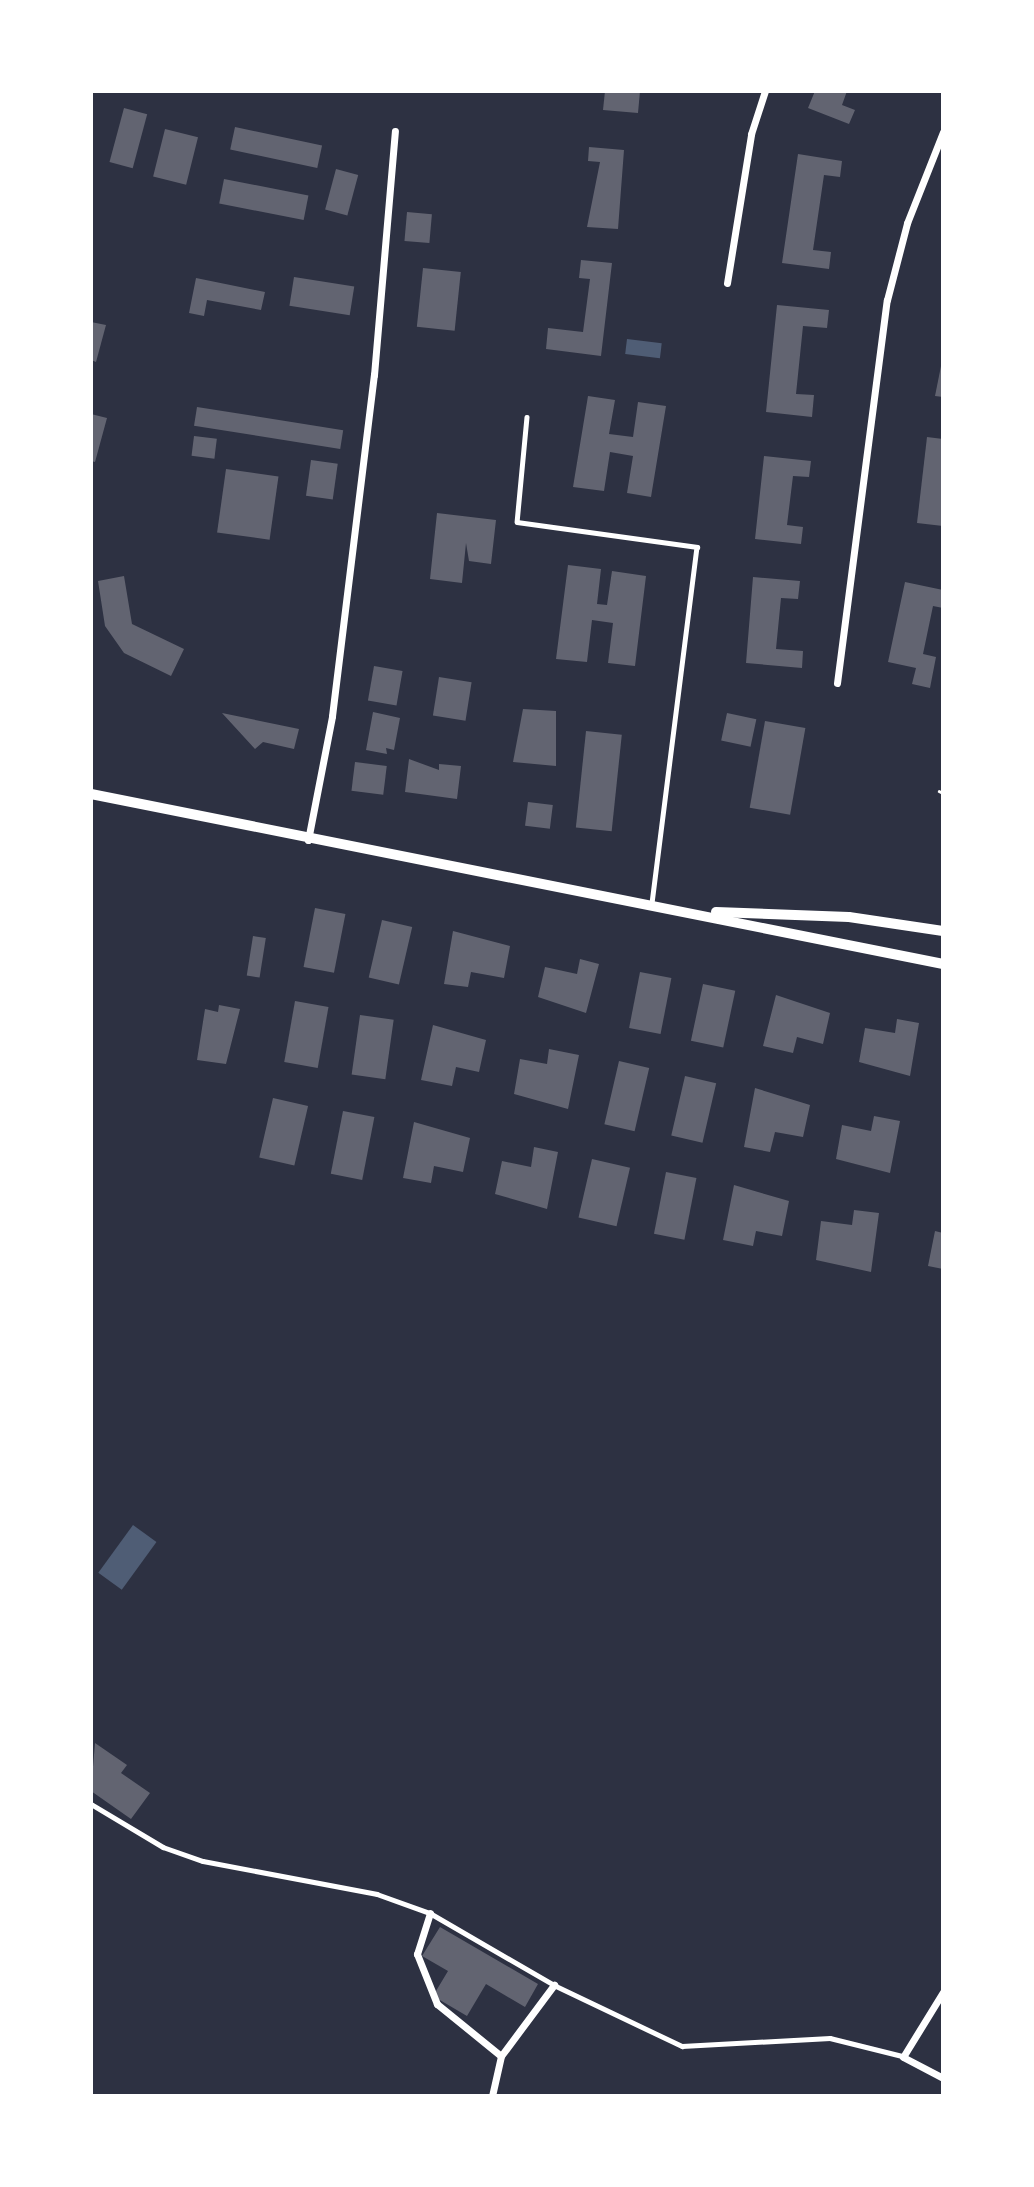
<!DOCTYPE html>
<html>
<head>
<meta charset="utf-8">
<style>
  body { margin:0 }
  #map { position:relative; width:1034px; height:2187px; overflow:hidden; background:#2d3142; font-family:Lato,sans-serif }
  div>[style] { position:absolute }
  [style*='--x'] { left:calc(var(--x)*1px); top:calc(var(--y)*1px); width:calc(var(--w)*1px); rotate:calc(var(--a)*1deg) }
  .water>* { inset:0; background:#4f5d75; transform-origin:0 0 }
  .building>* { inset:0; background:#626471; transform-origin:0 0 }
  .path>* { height:2.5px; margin:-1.25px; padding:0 1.25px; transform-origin:1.25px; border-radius:1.25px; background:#fff }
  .service>* { height:4.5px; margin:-2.25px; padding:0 2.25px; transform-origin:2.25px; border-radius:2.25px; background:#fff }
  .minor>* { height:7px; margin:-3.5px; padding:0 3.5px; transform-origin:3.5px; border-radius:3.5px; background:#fff }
  .tertiary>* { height:10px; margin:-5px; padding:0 5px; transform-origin:5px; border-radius:5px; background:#fff }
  span { translate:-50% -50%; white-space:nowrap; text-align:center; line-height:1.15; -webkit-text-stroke:7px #fff; paint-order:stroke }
  .frame { position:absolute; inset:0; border:93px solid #fff; pointer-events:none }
</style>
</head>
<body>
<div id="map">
  <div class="water">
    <div style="left:627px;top:339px;width:35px;height:15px;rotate:7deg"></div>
    <div style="left:133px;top:1525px;width:29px;height:59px;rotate:36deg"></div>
  </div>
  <div class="building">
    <div style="clip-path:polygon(605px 91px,640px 91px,638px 113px,603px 110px)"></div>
    <div style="clip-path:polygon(815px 91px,847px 91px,842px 105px,855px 110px,849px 124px,808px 108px)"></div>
    <div style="left:124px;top:108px;width:24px;height:56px;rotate:15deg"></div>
    <div style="left:235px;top:127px;width:89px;height:23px;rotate:12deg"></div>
    <div style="left:165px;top:129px;width:34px;height:49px;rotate:14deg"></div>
    <div style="clip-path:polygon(589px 147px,624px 150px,618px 229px,587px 227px,600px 162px,588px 161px)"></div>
    <div style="clip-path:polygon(798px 154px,842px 161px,840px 177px,824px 175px,813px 250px,831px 252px,829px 269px,782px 263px)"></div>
    <div style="left:336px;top:169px;width:23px;height:42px;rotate:15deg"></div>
    <div style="left:224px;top:179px;width:86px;height:25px;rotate:11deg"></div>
    <div style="left:407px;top:212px;width:25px;height:29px;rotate:5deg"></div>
    <div style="clip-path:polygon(581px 260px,612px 263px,601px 356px,546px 349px,548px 328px,583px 332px,590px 279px,579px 278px)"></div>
    <div style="left:423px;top:268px;width:38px;height:59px;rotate:6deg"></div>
    <div style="left:294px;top:277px;width:61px;height:29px;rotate:9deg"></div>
    <div style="clip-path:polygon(196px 278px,265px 292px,261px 310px,207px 300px,204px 316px,189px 313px)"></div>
    <div style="clip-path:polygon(777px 305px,829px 310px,827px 328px,803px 326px,796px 394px,814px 395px,812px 417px,766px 412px)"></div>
    <div style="clip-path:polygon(91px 322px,106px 325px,96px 362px,91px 360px)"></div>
    <div style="clip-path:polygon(943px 356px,943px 397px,935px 396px)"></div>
    <div style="clip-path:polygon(588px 396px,615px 400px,609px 434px,633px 437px,638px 402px,666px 406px,651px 497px,627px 493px,633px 456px,610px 452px,604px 491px,573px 487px)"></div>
    <div style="left:197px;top:407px;width:148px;height:19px;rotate:9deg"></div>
    <div style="clip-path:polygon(91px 414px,107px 418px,95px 462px,91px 461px)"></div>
    <div style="left:194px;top:436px;width:23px;height:20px;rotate:7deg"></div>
    <div style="clip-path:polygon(927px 437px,943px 439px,943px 526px,917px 523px)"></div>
    <div style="clip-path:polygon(764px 456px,811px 461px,809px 477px,793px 476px,787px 525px,803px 527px,801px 544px,755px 539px)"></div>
    <div style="left:311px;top:460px;width:27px;height:36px;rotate:8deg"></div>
    <div style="left:226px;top:469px;width:53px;height:64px;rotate:8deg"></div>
    <div style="clip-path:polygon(437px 513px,496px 520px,491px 564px,469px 561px,466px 543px,462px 583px,430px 579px)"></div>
    <div style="clip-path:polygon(568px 565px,601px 569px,597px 604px,607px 605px,612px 571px,646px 576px,635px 666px,608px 663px,613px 623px,592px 620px,587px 662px,556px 659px)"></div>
    <div style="clip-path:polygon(124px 576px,132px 624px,184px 649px,171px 676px,124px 653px,105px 626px,98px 581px)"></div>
    <div style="clip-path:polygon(753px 577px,800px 581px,798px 599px,781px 598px,776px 649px,803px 651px,802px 668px,746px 663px)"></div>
    <div style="clip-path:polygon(905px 582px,943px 590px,943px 608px,933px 606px,923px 654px,936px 657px,930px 688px,912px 684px,916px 668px,888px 662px)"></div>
    <div style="left:374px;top:666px;width:29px;height:35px;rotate:10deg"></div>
    <div style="left:439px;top:677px;width:33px;height:39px;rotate:9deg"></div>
    <div style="clip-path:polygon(523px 709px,556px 711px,556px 766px,513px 762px)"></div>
    <div style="clip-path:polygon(373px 712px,400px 718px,394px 750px,386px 748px,387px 754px,366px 750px)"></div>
    <div style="clip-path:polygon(222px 713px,299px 729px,294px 749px,263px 742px,255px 749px)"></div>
    <div style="left:727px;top:713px;width:30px;height:28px;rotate:12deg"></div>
    <div style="left:765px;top:721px;width:41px;height:88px;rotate:10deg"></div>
    <div style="left:586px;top:731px;width:36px;height:97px;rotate:6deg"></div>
    <div style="clip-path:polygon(409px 759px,439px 770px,439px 764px,461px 766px,457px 799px,405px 792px)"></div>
    <div style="left:355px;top:762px;width:32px;height:29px;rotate:7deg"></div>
    <div style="left:528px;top:802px;width:25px;height:24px;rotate:7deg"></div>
    <div style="left:315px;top:908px;width:31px;height:60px;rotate:11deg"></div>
    <div style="left:382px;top:920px;width:31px;height:59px;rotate:13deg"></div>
    <div style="clip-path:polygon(453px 931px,510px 946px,504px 978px,471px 972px,468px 987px,444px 984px)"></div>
    <div style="left:253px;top:936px;width:13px;height:40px;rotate:9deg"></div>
    <div style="clip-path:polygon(580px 959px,599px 964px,586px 1013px,538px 997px,545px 967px,577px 974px)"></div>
    <div style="left:640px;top:972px;width:32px;height:57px;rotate:11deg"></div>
    <div style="left:703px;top:984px;width:33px;height:58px;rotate:12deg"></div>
    <div style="clip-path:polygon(776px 995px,830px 1013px,823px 1044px,797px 1037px,793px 1053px,763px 1046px)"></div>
    <div style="left:295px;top:1001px;width:34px;height:62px;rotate:10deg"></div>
    <div style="clip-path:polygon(219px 1005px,240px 1009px,226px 1064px,197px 1060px,205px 1009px,218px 1012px)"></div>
    <div style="left:360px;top:1015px;width:34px;height:60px;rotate:8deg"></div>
    <div style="clip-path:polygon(897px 1019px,919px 1023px,910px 1076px,859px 1062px,865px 1028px,895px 1033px)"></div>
    <div style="clip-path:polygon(433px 1025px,486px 1040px,479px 1072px,456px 1067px,452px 1086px,421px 1080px)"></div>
    <div style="clip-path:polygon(549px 1049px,579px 1055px,568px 1109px,514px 1094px,520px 1059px,547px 1064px)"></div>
    <div style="left:619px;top:1061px;width:31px;height:65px;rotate:13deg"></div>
    <div style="left:685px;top:1076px;width:32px;height:61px;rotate:13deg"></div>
    <div style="clip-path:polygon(755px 1088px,810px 1105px,803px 1137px,775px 1132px,770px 1152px,744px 1147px)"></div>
    <div style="left:273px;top:1098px;width:36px;height:61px;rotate:13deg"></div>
    <div style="left:343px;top:1111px;width:32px;height:64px;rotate:11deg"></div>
    <div style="clip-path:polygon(874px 1116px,900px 1121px,890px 1173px,836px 1159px,842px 1125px,871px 1131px)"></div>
    <div style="clip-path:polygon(414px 1122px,470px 1138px,463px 1172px,434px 1166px,431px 1183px,403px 1178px)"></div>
    <div style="clip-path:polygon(534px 1147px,558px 1152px,547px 1209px,495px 1194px,502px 1161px,531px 1167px)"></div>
    <div style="left:592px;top:1159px;width:39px;height:60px;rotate:13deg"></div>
    <div style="left:666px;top:1172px;width:31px;height:63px;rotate:11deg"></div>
    <div style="clip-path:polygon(734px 1185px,789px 1201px,782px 1236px,756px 1231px,753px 1246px,723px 1240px)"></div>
    <div style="clip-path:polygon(854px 1210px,879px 1213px,871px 1272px,816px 1260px,821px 1221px,852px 1225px)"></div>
    <div style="clip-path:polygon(935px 1231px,943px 1233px,943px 1269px,928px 1266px)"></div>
    <div style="clip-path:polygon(95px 1743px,127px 1765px,121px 1773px,150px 1793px,131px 1819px,91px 1791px)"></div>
    <div style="clip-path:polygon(440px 1927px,538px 1984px,525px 2007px,486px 1984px,467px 2016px,433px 1996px,448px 1971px,422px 1956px)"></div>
  </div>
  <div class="path">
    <div style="--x:939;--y:791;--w:4;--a:27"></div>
  </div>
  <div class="service">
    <div style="--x:527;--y:417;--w:105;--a:95.4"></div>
    <div style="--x:517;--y:522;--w:182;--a:7.9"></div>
    <div style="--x:697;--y:547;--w:360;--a:97.2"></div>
    <div style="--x:91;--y:1804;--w:84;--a:30.8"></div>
    <div style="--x:163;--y:1847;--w:42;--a:19.3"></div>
    <div style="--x:203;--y:1861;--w:177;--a:10.7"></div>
    <div style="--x:377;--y:1894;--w:56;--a:19.7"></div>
    <div style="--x:430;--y:1913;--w:143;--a:30.1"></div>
    <div style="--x:554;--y:1985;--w:142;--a:25.5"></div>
    <div style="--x:682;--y:2046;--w:148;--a:-3.1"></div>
    <div style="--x:830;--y:2038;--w:74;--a:14"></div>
  </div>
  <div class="minor">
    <div style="--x:727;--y:283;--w:151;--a:-80.8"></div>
    <div style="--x:751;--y:134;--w:45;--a:-72"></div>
    <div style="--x:837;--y:683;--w:386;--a:-82.6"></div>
    <div style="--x:887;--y:300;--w:80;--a:-75.4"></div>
    <div style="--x:907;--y:223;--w:98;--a:-68.4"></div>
    <div style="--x:308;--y:840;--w:126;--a:-79"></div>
    <div style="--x:332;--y:716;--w:344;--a:-83"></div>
    <div style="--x:374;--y:375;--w:245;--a:-85.1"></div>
    <div style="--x:430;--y:1913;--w:43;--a:107.6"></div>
    <div style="--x:417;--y:1954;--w:54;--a:68.2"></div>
    <div style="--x:437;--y:2004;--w:82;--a:39.1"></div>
    <div style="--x:943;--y:1992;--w:76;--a:121.6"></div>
    <div style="--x:903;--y:2057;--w:45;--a:27.7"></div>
    <div style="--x:492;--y:2096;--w:41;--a:-77.3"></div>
    <div style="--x:501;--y:2056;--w:89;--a:-53.3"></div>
  </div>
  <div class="tertiary">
    <div style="--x:91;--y:794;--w:869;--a:11.28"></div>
    <div style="--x:716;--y:912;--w:133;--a:2.2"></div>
    <div style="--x:849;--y:917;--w:95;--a:8.5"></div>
  </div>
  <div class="frame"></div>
</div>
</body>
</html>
